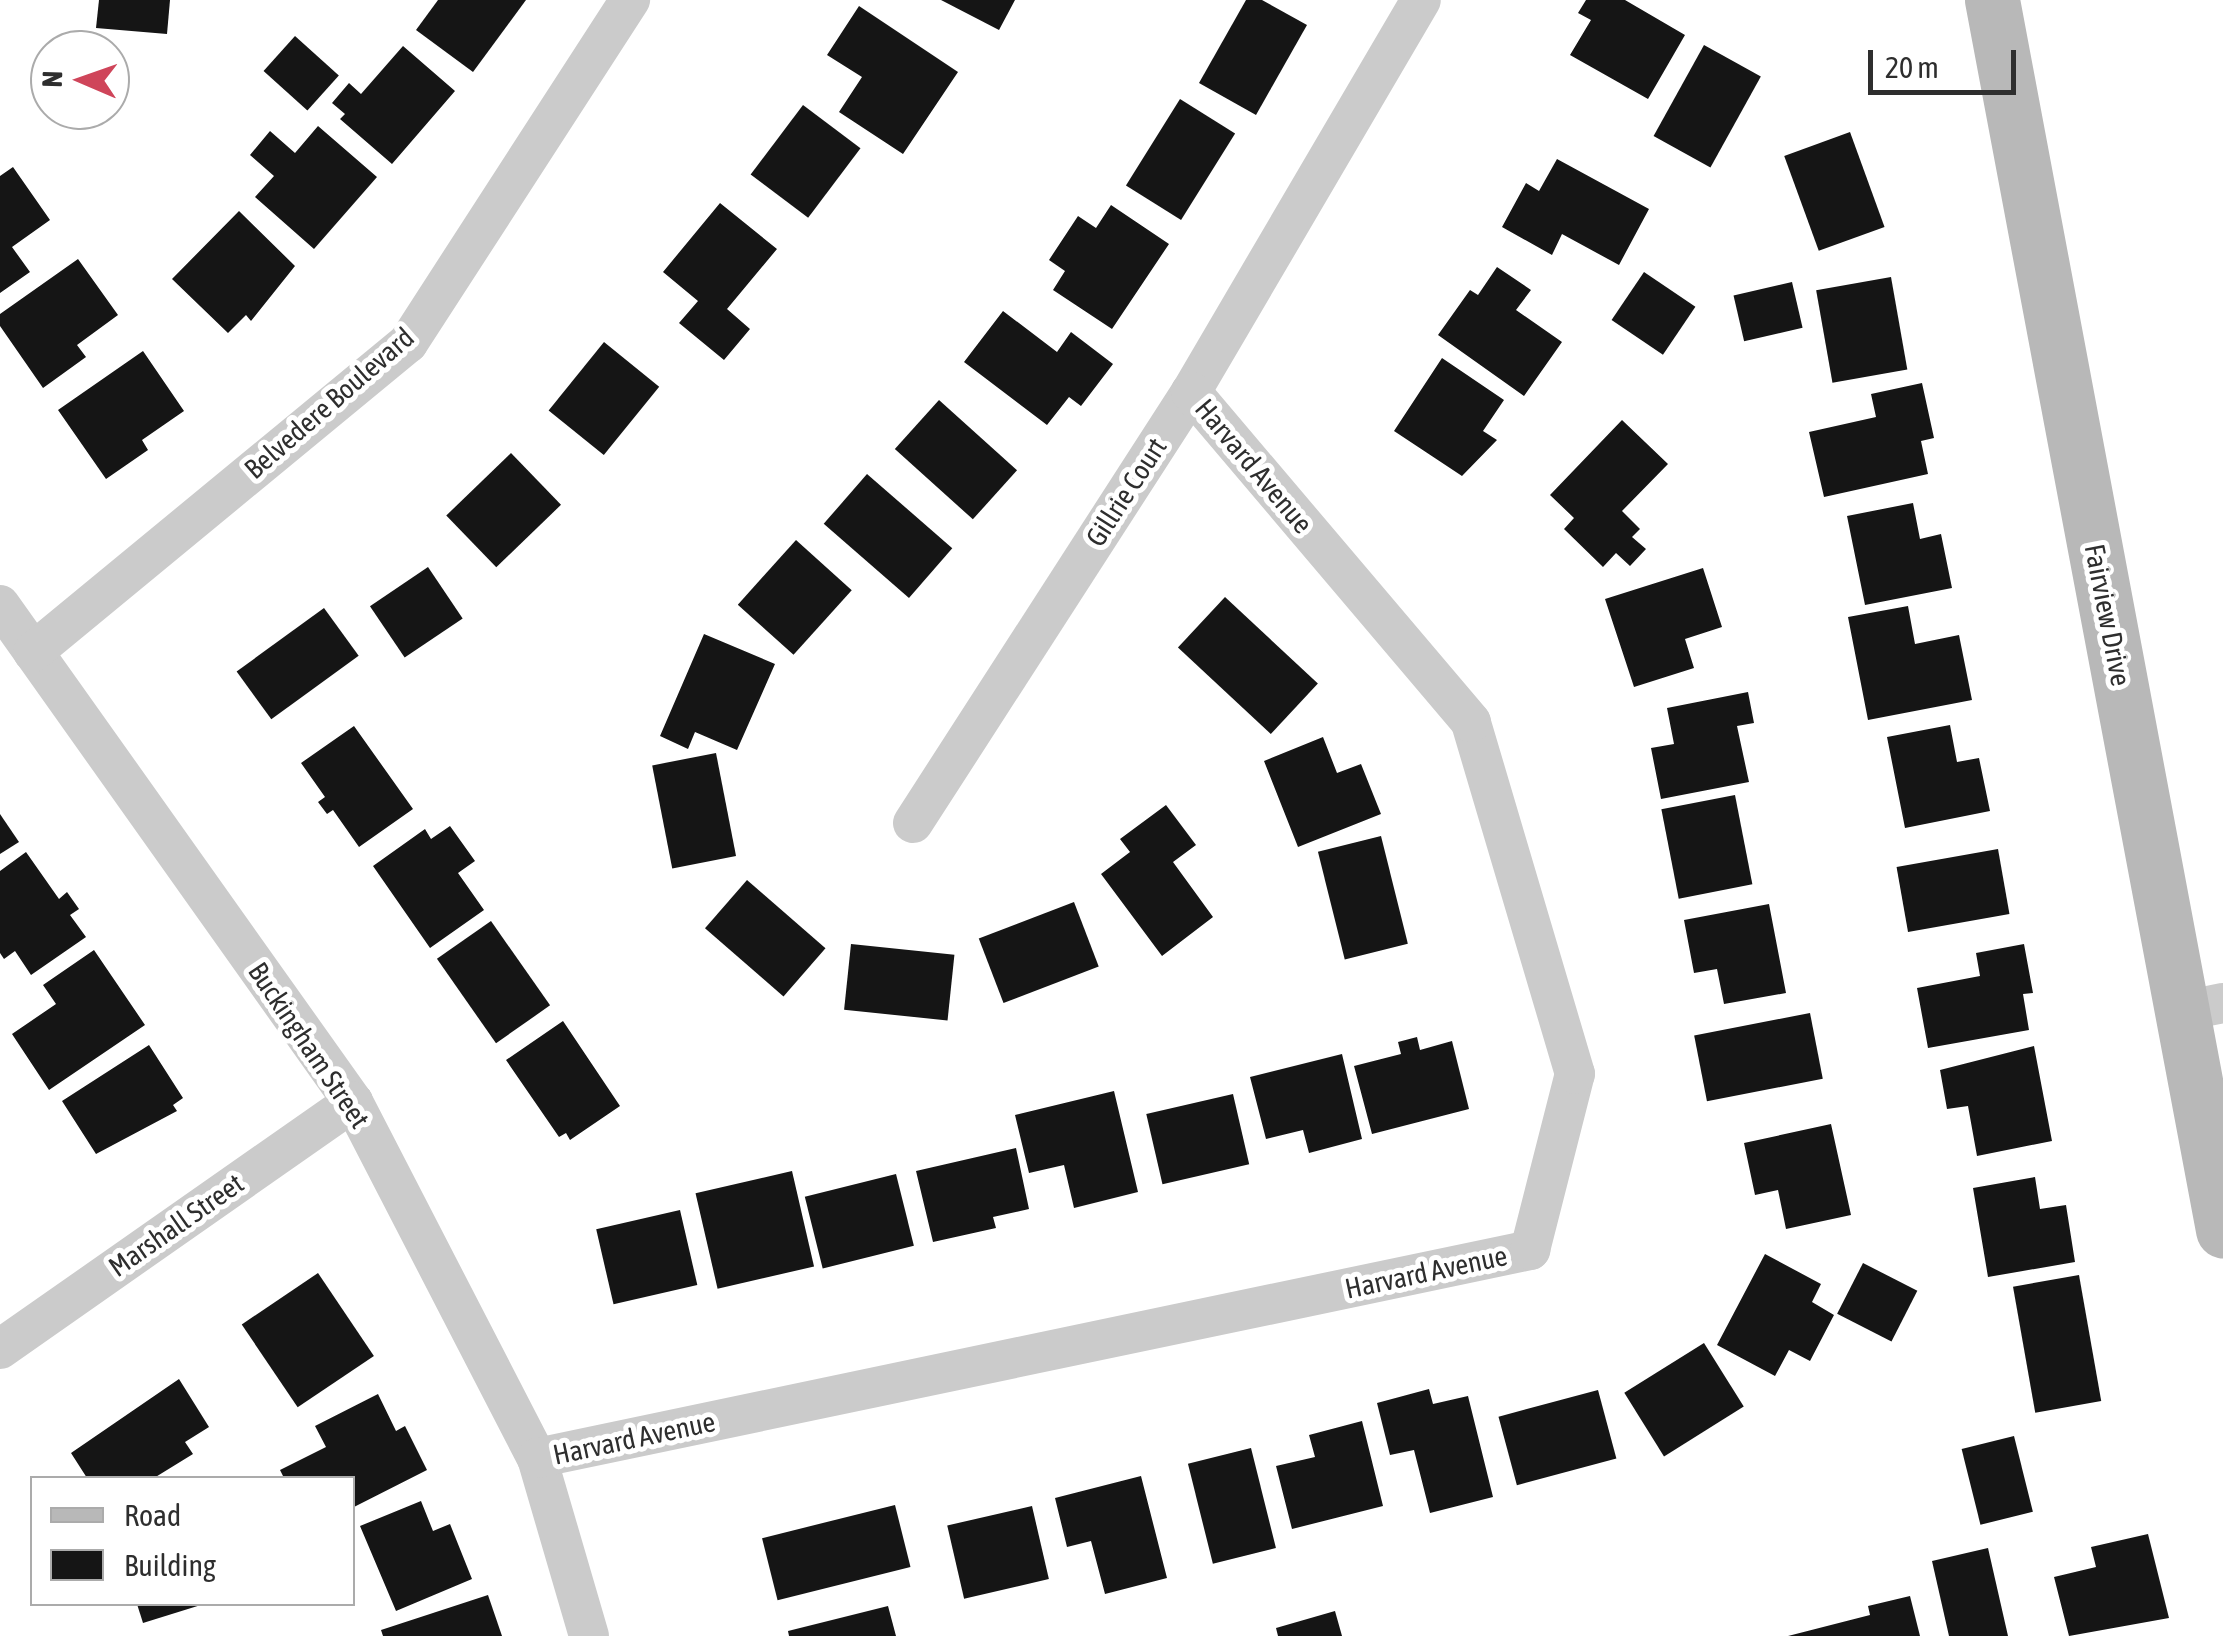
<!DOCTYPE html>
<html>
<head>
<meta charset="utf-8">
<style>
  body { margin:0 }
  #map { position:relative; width:2223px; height:1636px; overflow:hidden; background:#fff; font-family:"Asap Condensed",sans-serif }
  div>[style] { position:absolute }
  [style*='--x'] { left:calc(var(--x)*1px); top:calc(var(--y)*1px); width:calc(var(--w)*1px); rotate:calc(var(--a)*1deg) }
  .building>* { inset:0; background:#151515; transform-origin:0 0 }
  .minor>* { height:40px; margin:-20px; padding:0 20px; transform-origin:20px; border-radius:20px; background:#cbcbcb }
  .secondary>* { height:55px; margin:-27.5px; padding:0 27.5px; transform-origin:27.5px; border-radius:27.5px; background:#b8b8b8 }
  span { translate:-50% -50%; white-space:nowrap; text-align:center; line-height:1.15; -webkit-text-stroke:10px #fff; paint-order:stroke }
  .street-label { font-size:28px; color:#2e2e2e }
  .legend { position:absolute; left:30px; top:1476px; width:325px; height:130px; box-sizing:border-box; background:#fff; border:2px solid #ababab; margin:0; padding:12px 18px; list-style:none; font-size:30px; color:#2e2e2e }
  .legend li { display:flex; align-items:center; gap:20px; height:50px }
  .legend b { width:50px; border:2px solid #ababab }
  .north { position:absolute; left:30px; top:30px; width:100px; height:100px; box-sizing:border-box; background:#fff; border:2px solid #ababab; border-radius:50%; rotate:272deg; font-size:28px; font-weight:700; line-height:40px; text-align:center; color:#2e2e2e }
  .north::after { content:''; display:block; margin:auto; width:35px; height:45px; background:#cf455a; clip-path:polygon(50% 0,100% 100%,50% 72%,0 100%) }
  .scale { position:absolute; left:1868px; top:50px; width:148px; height:45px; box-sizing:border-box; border:5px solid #2e2e2e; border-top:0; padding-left:12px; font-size:30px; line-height:35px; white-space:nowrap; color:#2e2e2e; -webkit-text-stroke:8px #fff; paint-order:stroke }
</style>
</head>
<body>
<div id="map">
  <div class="building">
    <div style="clip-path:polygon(99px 0,170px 0,167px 34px,96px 28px)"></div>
    <div style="clip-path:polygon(438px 0,526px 0,473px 72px,416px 30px)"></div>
    <div style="clip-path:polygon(941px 0,1015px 0,999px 30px)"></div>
    <div style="clip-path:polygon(1246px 0,1262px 0,1307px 25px,1256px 115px,1199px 83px)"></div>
    <div style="clip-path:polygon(1586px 0,1625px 0,1685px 35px,1648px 99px,1570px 55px,1591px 20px,1578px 13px)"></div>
    <div style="clip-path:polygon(859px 6px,958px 72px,903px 154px,839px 112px,862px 77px,827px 55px)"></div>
    <div style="left:295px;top:36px;width:59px;height:47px;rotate:42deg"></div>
    <div style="left:1704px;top:45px;width:65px;height:104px;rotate:29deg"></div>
    <div style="clip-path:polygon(403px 46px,455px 91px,392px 164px,340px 119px,345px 114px,332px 103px,349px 83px,361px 94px)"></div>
    <div style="left:1180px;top:99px;width:65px;height:102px;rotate:32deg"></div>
    <div style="left:803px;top:105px;width:72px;height:87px;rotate:37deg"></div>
    <div style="clip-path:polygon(318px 126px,377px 177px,314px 249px,255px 197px,274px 176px,250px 155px,270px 131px,295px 153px)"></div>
    <div style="left:1850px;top:132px;width:101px;height:70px;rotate:70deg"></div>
    <div style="clip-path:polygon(1557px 159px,1649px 209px,1619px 265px,1562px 234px,1552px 255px,1502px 227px,1526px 183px,1539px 191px)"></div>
    <div style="clip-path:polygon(13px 167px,50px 220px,12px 247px,30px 272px,0 293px,0 176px)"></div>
    <div style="clip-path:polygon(720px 203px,777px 249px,727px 309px,750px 329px,724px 360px,679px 323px,698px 301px,663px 272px)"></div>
    <div style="clip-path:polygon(1111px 205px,1169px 244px,1112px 329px,1053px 290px,1065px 271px,1049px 260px,1078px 216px,1096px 228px)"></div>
    <div style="clip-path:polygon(239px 211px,295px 266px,251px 321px,246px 315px,228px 333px,172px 279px)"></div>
    <div style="clip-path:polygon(78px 259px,118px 315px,77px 345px,86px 357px,43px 388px,0 326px,0 314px)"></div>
    <div style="clip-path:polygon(1497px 267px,1531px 290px,1516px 310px,1562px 342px,1524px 396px,1438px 335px,1470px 290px,1478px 295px)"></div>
    <div style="left:1644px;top:272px;width:62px;height:58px;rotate:34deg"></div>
    <div style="left:1891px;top:277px;width:94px;height:76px;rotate:80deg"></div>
    <div style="left:1792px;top:282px;width:47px;height:60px;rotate:77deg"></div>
    <div style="clip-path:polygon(1003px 311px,1057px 352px,1071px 332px,1113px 364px,1081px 406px,1069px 397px,1047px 425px,964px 362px)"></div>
    <div style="left:604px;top:342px;width:71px;height:88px;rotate:39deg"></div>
    <div style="clip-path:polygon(143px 351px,184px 411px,142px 440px,148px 450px,106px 479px,58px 410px)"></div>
    <div style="clip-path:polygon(1442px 358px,1504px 400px,1483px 431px,1497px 440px,1462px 476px,1394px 431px)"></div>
    <div style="clip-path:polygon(1922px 383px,1934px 438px,1921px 441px,1928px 474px,1824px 497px,1809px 432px,1876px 417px,1871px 394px)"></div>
    <div style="left:939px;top:400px;width:105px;height:66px;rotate:42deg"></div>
    <div style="clip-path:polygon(1622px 420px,1668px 464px,1622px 511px,1640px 529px,1632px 537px,1646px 549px,1630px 566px,1616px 553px,1603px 567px,1564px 529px,1574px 518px,1550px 495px)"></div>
    <div style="left:511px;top:453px;width:72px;height:90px;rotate:46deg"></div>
    <div style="left:867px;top:474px;width:113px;height:66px;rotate:41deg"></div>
    <div style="clip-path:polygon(1913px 503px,1920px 539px,1941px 534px,1952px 588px,1865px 605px,1847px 516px)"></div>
    <div style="left:796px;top:540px;width:75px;height:87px;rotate:42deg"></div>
    <div style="left:428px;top:567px;width:62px;height:70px;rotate:56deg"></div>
    <div style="clip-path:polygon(1703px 568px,1722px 627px,1685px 639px,1694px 668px,1634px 687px,1605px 599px)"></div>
    <div style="left:1225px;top:597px;width:127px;height:69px;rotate:43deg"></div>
    <div style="clip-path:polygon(1908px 606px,1915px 644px,1959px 635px,1972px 700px,1868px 720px,1848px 617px)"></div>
    <div style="left:324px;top:608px;width:59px;height:108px;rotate:54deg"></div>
    <div style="clip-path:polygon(704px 634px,775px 664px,737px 750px,695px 732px,688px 749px,660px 736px)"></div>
    <div style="clip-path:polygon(1748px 692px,1754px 723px,1737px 726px,1749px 782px,1661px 799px,1651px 748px,1674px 744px,1667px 708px)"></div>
    <div style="clip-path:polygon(1950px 725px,1957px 762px,1979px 758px,1990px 811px,1905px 828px,1887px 737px)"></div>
    <div style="clip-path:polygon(354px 726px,413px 809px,359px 847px,333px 810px,327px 814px,318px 802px,325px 797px,301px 763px)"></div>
    <div style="clip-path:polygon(1323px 737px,1337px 773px,1361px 764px,1381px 814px,1298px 847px,1264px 761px)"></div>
    <div style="left:716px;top:753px;width:105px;height:65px;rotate:79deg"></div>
    <div style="left:1735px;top:795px;width:91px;height:75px;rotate:79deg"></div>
    <div style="clip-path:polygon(1166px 805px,1196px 845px,1173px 862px,1213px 917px,1162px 956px,1101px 874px,1130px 852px,1120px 839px)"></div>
    <div style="clip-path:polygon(0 814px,19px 842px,0 854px)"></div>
    <div style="clip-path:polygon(450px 826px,475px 861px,458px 873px,484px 910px,430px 948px,373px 866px,425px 829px,431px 839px)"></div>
    <div style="left:1381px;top:836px;width:111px;height:65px;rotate:76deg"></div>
    <div style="left:1998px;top:849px;width:66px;height:103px;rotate:80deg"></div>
    <div style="clip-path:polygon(26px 852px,59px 899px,67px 892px,79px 909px,70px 915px,86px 937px,31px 975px,15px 951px,4px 959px,0 953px,0 871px)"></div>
    <div style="left:747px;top:880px;width:104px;height:64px;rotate:41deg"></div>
    <div style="left:1074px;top:902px;width:69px;height:102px;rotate:69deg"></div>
    <div style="clip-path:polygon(1769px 904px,1786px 993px,1724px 1004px,1717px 969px,1694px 973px,1684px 920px)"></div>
    <div style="left:491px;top:921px;width:103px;height:66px;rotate:55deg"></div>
    <div style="left:851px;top:944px;width:104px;height:66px;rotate:6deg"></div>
    <div style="clip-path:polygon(2024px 944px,2033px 993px,2023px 994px,2029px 1030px,1928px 1048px,1917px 988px,1980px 976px,1976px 953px)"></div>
    <div style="clip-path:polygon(94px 950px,145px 1025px,49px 1090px,12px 1034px,56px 1004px,43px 985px)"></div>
    <div style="left:1810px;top:1013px;width:67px;height:118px;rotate:79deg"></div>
    <div style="clip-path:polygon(563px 1021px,620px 1106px,570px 1140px,566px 1133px,559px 1137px,506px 1060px)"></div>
    <div style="clip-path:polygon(1417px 1037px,1420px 1050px,1452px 1041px,1469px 1109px,1372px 1134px,1354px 1066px,1401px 1054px,1398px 1042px)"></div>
    <div style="clip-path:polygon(149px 1045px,183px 1098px,173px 1105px,177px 1111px,96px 1154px,62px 1101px)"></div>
    <div style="clip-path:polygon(2034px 1046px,2052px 1141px,1977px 1156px,1968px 1106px,1947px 1109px,1940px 1070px)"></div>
    <div style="clip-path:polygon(1342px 1054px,1362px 1139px,1309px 1153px,1303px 1130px,1266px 1139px,1250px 1077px)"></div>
    <div style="clip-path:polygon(1114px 1091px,1138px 1192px,1074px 1208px,1064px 1165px,1029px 1173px,1015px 1115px)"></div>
    <div style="left:1233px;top:1094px;width:72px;height:89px;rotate:77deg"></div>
    <div style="clip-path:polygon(1831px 1124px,1851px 1215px,1786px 1229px,1778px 1190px,1755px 1195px,1744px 1143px)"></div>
    <div style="clip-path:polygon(1016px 1148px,1029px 1209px,993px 1217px,996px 1228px,933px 1242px,916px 1171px)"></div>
    <div style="left:792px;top:1171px;width:98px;height:99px;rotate:77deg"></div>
    <div style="left:896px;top:1174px;width:74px;height:94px;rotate:76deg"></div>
    <div style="clip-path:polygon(2035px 1177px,2040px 1209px,2066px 1205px,2075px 1262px,1988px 1277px,1973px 1188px)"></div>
    <div style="left:680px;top:1210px;width:77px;height:86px;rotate:77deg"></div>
    <div style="clip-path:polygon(1765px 1254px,1821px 1284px,1812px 1302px,1834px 1315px,1810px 1361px,1789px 1350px,1775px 1376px,1717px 1345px)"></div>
    <div style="left:1863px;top:1263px;width:61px;height:57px;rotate:27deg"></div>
    <div style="left:318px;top:1273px;width:100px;height:92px;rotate:56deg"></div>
    <div style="left:2079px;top:1275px;width:128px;height:67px;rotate:80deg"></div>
    <div style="left:1704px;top:1343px;width:75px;height:94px;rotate:58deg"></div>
    <div style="clip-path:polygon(179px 1379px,209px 1427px,185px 1442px,193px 1454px,154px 1478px,87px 1478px,71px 1453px)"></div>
    <div style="clip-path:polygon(1429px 1389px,1433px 1404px,1468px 1396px,1493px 1497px,1430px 1513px,1414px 1450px,1390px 1455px,1377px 1403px)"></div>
    <div style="left:1598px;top:1390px;width:71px;height:103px;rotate:75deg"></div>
    <div style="clip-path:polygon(378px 1394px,396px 1431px,405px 1426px,427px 1470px,352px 1508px,352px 1478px,284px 1478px,280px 1470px,326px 1447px,315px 1426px)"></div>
    <div style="clip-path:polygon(1362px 1421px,1383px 1506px,1292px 1529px,1276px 1466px,1315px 1457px,1309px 1435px)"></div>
    <div style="left:2014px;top:1436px;width:78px;height:54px;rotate:76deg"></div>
    <div style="left:1251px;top:1448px;width:103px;height:65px;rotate:76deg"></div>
    <div style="clip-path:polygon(1141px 1476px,1167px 1578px,1105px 1594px,1091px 1541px,1067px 1547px,1055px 1498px)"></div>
    <div style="clip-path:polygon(421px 1501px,433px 1531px,450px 1524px,472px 1579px,396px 1611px,360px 1526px)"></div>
    <div style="left:895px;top:1505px;width:64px;height:137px;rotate:76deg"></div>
    <div style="left:1032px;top:1506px;width:75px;height:87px;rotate:77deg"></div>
    <div style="clip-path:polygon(2148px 1534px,2169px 1618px,2069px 1636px,2054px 1577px,2096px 1567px,2091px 1547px)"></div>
    <div style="clip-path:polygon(1988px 1548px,2008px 1636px,1949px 1636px,1932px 1561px)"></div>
    <div style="clip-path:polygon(488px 1595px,502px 1636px,383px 1636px,381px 1630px)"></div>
    <div style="clip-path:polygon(1910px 1596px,1920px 1636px,1788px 1636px,1870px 1615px,1868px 1606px)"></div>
    <div style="clip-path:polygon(137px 1604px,204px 1604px,143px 1623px)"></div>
    <div style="clip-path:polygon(888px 1606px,896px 1636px,789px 1636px,788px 1631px)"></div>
    <div style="clip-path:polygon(1335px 1611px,1342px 1636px,1278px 1636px,1276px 1628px)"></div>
  </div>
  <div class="minor">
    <div style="--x:0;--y:605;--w:610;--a:54.62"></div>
    <div style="--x:353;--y:1102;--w:401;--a:62.7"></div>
    <div style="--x:537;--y:1458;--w:185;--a:73.7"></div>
    <div style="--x:33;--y:652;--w:486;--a:-39.5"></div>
    <div style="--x:408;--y:343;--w:409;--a:-57.1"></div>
    <div style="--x:913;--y:823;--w:513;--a:-57.18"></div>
    <div style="--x:1191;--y:392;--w:454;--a:-59.6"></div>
    <div style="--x:2183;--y:1011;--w:41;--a:-11.3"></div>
    <div style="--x:0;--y:1349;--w:431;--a:-35"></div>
    <div style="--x:537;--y:1458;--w:1015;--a:-11.83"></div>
    <div style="--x:1530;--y:1250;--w:182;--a:-75.7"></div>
    <div style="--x:1575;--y:1074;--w:367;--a:-106.5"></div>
    <div style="--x:1471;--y:722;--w:433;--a:-130.3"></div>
  </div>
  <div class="secondary">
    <div style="--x:1992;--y:0;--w:1252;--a:79.36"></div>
  </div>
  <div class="street-label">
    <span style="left:329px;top:403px;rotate:-41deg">Belvedere Boulevard</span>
    <span style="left:1254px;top:466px;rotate:50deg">Harvard Avenue</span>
    <span style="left:1126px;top:492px;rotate:-57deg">Gillrie Court</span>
    <span style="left:2108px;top:615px;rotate:79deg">Fairview Drive</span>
    <span style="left:309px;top:1045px;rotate:56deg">Buckingham Street</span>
    <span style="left:176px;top:1225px;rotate:-35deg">Marshall Street</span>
    <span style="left:1426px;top:1272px;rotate:-12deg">Harvard Avenue</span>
    <span style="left:634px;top:1438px;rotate:-12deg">Harvard Avenue</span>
  </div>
  <ul class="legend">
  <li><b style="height:12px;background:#b8b8b8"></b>Road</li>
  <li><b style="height:28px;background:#151515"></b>Building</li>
  </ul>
  <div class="north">N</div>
  <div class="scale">20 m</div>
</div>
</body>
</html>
